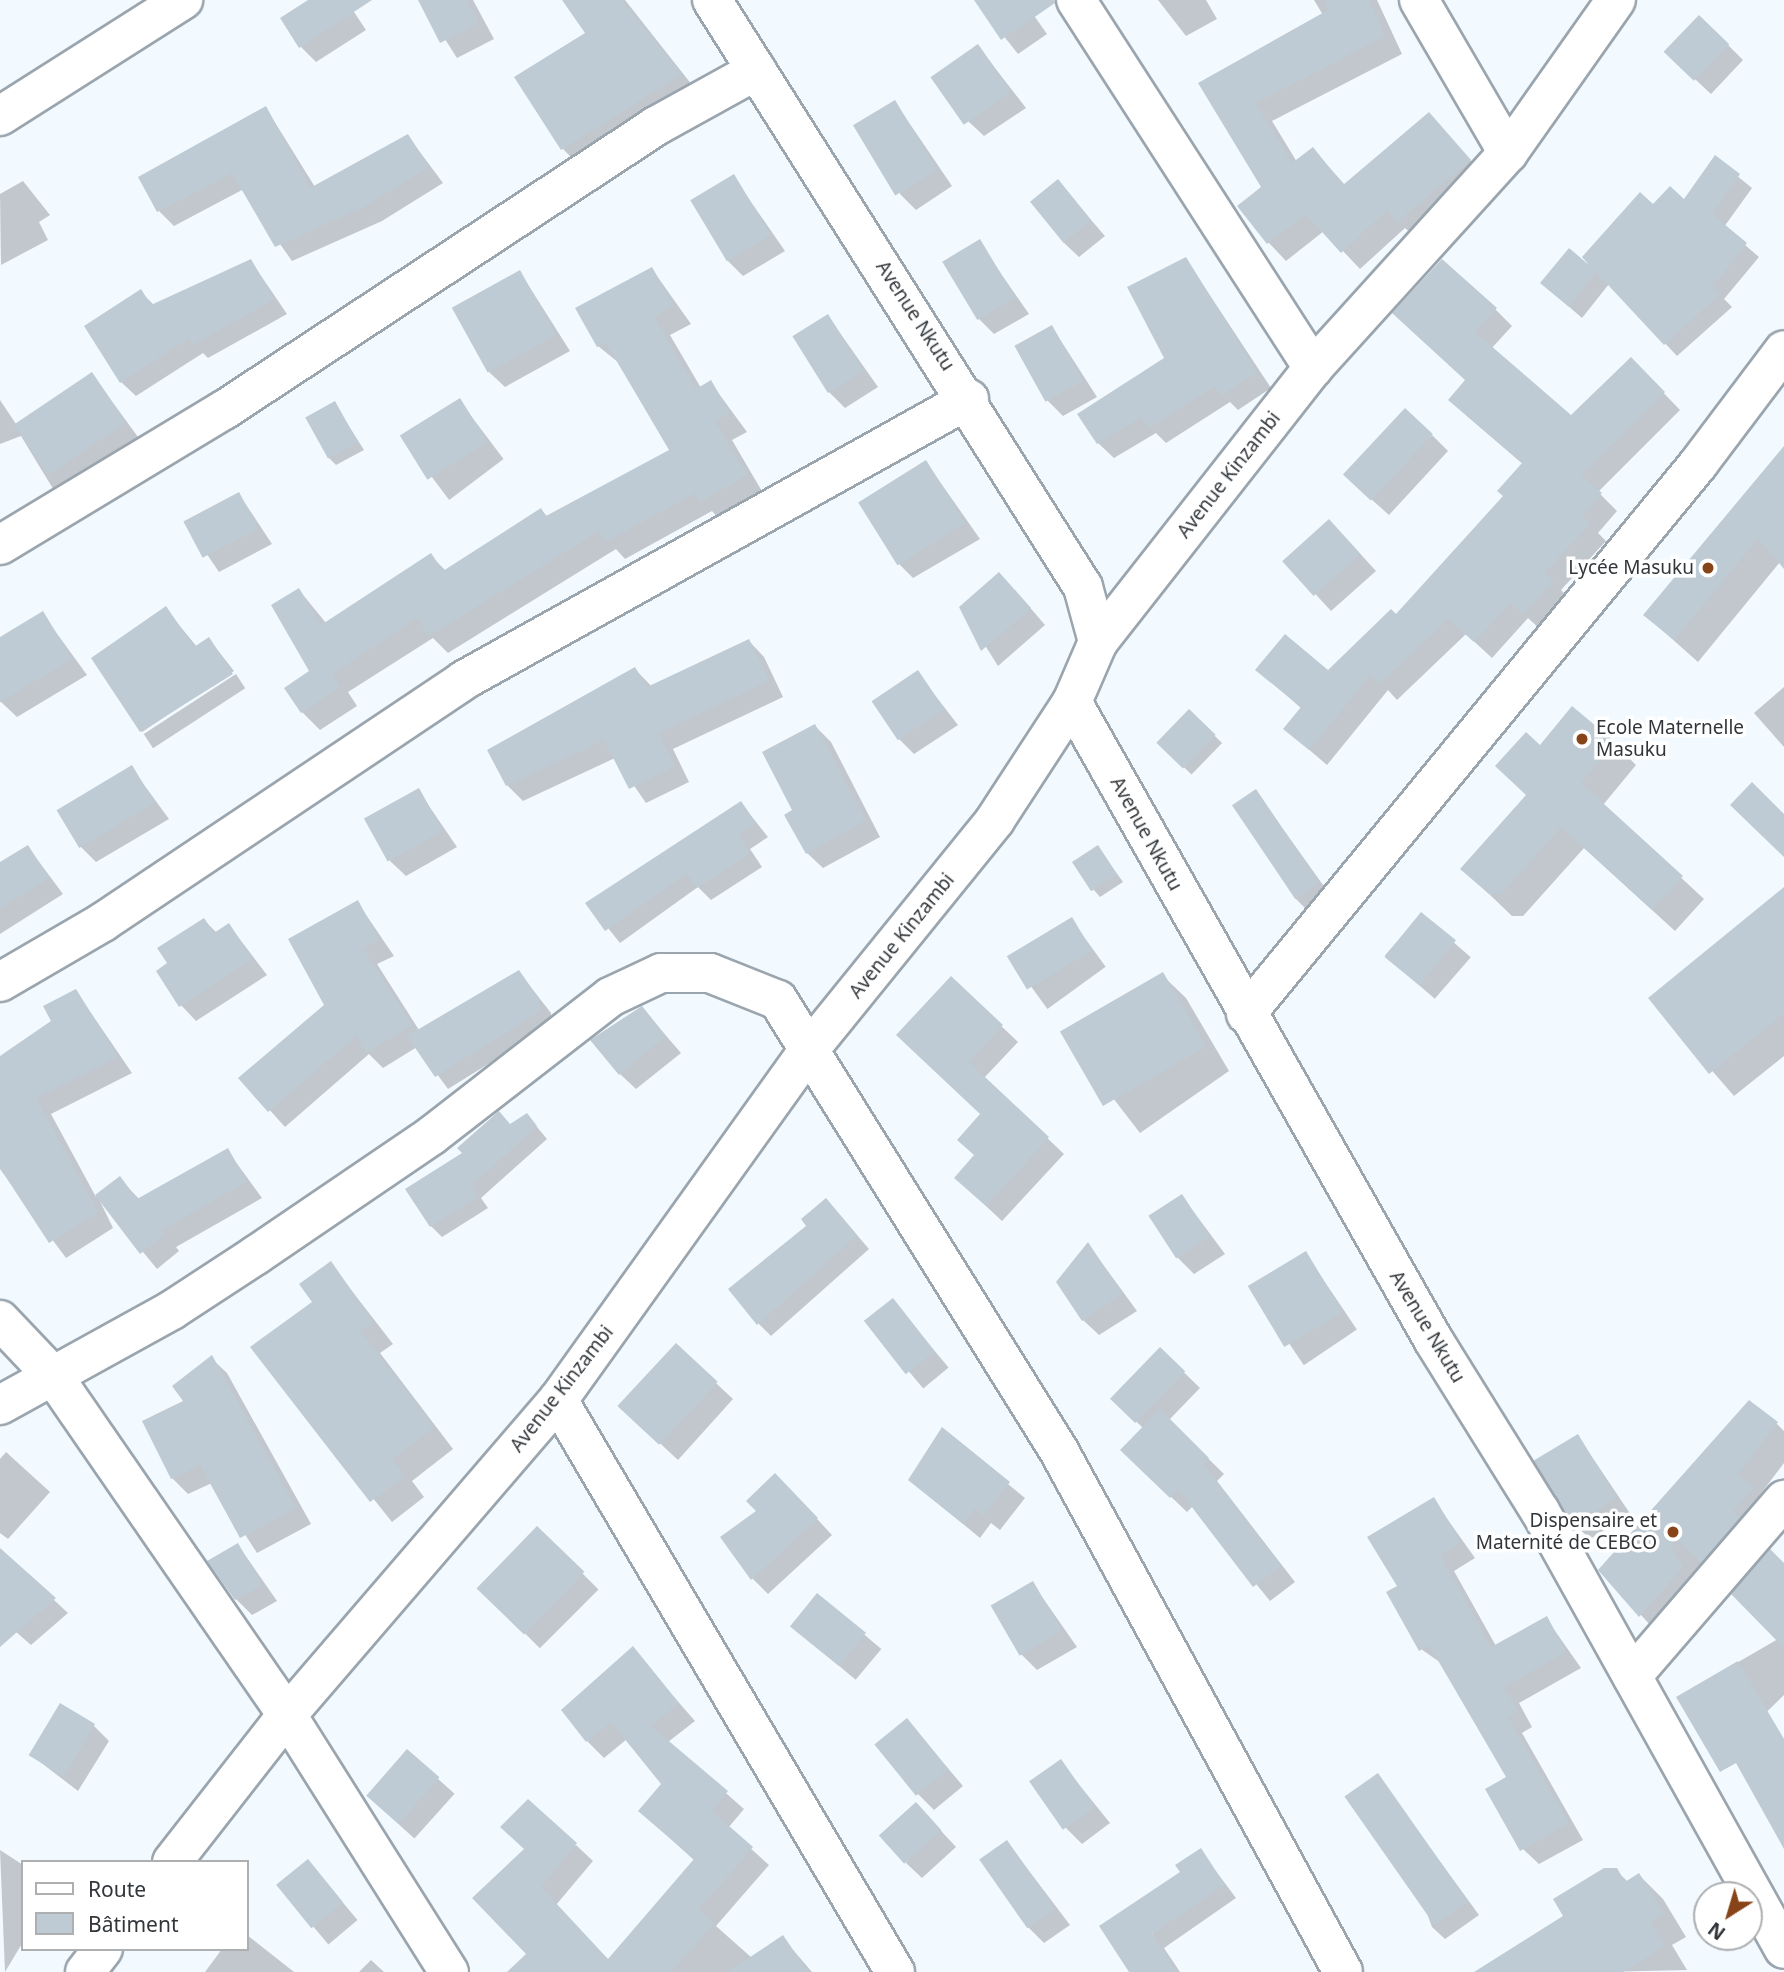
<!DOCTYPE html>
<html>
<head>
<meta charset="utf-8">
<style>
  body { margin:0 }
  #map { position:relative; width:1784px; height:1972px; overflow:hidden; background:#f2f9ff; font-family:"Noto Sans",sans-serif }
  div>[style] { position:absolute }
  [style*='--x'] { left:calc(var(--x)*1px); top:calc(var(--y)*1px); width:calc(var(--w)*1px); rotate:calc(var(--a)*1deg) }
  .shadow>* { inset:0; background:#0003; transform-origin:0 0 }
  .building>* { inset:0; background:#bfcbd4; transform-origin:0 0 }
  .roads { filter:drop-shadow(2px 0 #9aa5ae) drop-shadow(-2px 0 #9aa5ae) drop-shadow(0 2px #9aa5ae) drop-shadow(0 -2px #9aa5ae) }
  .street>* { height:38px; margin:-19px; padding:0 19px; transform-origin:19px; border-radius:19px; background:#fff }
  .dots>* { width:19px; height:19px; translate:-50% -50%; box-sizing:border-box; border:4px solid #fff; border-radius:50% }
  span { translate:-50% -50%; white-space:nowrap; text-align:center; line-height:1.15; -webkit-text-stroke:7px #fff; paint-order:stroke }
  .street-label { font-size:19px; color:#32363a }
  .poi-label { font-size:19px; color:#32363a }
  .right { translate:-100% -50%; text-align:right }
  .left { translate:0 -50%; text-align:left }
  .legend { position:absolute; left:21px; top:1860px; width:228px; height:91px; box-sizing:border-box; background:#fff; border:2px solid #adafb0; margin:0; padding:9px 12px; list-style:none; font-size:21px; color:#32363a }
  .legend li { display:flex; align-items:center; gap:14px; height:35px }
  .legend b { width:35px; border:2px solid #adafb0 }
  .north { position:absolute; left:1693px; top:1881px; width:70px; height:70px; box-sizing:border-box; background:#fff; border:2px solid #adafb0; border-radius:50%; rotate:217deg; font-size:19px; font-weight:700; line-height:28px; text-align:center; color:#32363a }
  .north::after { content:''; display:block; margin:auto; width:24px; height:32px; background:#884419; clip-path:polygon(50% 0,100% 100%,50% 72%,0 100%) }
</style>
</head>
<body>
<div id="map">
  <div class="shadow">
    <div style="clip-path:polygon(311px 0,346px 0,366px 30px,316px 62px,301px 47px)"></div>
    <div style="clip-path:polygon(420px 0,473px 0,494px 39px,457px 58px)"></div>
    <div style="clip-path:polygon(564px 0,625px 0,696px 90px,578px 164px,563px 149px,587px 33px)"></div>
    <div style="clip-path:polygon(1023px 0,1047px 34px,1018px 54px,977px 2px)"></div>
    <div style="clip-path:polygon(1158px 0,1206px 0,1217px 19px,1186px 36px)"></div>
    <div style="clip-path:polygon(1314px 0,1377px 0,1402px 54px,1272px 121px,1297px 162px,1313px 149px,1345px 185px,1429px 114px,1487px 179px,1416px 238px,1405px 228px,1360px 269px,1324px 231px,1286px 261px,1269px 243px,1240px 206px,1263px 188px,1200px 83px,1323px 15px)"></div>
    <div style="clip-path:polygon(1728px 45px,1743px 60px,1711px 94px,1682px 67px)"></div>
    <div style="clip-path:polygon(978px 46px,1026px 108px,984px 136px,968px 121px)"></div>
    <div style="clip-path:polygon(895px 102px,952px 186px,916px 210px,900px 194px)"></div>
    <div style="clip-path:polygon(266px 108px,315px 187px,408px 136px,443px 183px,382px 221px,292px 261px,242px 190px,174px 226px,159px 211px)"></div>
    <div style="clip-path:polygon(1715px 158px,1752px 188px,1724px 227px,1759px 257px,1724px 299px,1732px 307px,1677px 356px,1609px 284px,1582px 318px,1542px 283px,1595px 271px,1653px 206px,1684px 201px)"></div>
    <div style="clip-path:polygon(733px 176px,785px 251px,743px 276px,727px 260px)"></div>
    <div style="clip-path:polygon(23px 181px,50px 215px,39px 222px,48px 240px,1px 265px,0 194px)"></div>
    <div style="clip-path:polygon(1058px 182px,1105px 236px,1079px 257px,1063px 242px)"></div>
    <div style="clip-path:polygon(979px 242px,1029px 314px,994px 334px,979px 319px)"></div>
    <div style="clip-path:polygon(1186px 259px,1271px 388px,1238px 410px,1230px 402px,1166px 443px,1156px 433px,1114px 458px,1098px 443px,1167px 359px)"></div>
    <div style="clip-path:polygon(251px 261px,287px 314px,208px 358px,203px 353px,136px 396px,121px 382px,140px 291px,155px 306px)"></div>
    <div style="clip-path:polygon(652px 269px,691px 324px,670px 335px,701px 388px,711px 383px,747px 432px,732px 440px,763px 493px,719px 519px,712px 511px,625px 559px,616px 549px,448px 653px,433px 638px,348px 692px,357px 706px,320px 730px,302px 712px,312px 671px,299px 590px,326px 623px,430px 555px,446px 571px,541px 510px,548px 517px,671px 450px,619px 363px,598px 346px,578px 309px)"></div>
    <div style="clip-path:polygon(520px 272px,570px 351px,505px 387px,489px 372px)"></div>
    <div style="clip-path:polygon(1495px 309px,1512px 326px,1491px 349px,1571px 417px,1631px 359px,1680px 410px,1598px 492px,1617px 511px,1598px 533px,1606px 541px,1561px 590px,1570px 599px,1541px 630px,1528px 618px,1492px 658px,1466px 634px,1397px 700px,1388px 690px,1327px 765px,1285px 729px,1302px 709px,1258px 670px,1328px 672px,1396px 616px,1505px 497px,1524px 465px,1467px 416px,1467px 380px,1411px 330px)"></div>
    <div style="clip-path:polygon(828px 316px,878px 387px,845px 408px,829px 392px)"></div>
    <div style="clip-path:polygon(1052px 327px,1097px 397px,1063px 416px,1047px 400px)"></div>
    <div style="clip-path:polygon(92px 374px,138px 437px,55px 492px,21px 436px,0 444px,0 400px,16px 424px)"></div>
    <div style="left:459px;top:400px;width:74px;height:68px;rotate:53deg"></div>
    <div style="clip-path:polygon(335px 404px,364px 450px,336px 465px,329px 458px)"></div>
    <div style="clip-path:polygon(1432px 435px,1448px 451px,1389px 515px,1361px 490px)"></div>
    <div style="clip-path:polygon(1784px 448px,1784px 566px,1780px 562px,1698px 662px,1645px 615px)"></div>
    <div style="clip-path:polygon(926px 462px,980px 539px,913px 578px,898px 563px)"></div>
    <div style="clip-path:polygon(239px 494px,272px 544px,219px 572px,185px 522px)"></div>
    <div style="clip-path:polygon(1345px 537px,1376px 571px,1331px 611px,1285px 561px)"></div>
    <div style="clip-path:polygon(1015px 590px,1045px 625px,998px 666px,961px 607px)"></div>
    <div style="clip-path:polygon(166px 609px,197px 647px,209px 639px,234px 671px,142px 732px,94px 658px)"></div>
    <div style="clip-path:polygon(42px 613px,87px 675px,17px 717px,0 701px,0 639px)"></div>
    <div style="clip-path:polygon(749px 641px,764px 657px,783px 697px,673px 749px,689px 782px,646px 803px,615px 758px,523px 801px,507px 785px,635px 669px,652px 687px)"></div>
    <div style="clip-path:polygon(917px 672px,958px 725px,914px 754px,898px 738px)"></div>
    <div style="left:236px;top:674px;width:17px;height:110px;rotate:57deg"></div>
    <div style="clip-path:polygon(1784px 687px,1784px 747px,1754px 713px)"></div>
    <div style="left:1189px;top:711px;width:46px;height:44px;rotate:44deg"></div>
    <div style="clip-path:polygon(815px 726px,831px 742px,880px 837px,823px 868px,807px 853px,795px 811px)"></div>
    <div style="clip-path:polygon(1614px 743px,1636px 765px,1603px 805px,1704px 899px,1675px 931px,1584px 848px,1523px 916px,1512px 916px,1463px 869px,1527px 796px,1540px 748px)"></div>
    <div style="clip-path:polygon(131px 767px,169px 819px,96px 862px,80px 846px)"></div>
    <div style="clip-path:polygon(418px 790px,457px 847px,406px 876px,390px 861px)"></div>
    <div style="clip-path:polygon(1256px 791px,1333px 899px,1311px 914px,1295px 898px)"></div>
    <div style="clip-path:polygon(741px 803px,768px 837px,750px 849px,762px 867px,711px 900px,698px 887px,620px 943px,588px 903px)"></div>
    <div style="clip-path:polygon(28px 847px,63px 894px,0 934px,0 864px)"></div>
    <div style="clip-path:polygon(1098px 847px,1123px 882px,1100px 897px,1093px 889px)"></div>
    <div style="clip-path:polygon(1784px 900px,1784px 1056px,1734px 1096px,1650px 999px)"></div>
    <div style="clip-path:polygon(358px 903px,394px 956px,377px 964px,419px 1030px,435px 1020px,439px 1024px,519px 972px,551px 1013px,551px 1025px,448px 1089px,417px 1047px,383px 1068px,369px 1054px,285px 1127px,241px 1078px,326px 1005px)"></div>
    <div style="left:1421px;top:914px;width:66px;height:55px;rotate:41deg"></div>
    <div style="left:1071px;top:919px;width:59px;height:72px;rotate:54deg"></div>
    <div style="clip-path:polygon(204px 920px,217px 933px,229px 925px,267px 975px,196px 1021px,181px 1005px,170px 963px)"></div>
    <div style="clip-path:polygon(1162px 975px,1186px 998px,1229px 1071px,1140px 1133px,1069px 1041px)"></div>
    <div style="clip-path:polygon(952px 979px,1018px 1042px,984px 1078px,1064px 1154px,1002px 1221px,972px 1193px,982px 1114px,914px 1051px)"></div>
    <div style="clip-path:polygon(76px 991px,132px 1073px,51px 1114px,96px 1197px,120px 1179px,140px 1200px,227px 1150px,262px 1198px,176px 1247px,179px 1251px,157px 1269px,98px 1197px,113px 1228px,66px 1258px,0 1169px,0 1058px,53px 1022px)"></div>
    <div style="clip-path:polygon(642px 1008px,681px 1053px,636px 1089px,620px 1074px)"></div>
    <div style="clip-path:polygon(527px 1115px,547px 1139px,481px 1198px,488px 1208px,442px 1237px,431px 1226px,510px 1126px)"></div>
    <div style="clip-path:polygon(1182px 1196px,1225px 1254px,1194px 1274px,1178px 1258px)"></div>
    <div style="clip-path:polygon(839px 1214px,869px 1249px,771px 1336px,758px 1323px,809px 1226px)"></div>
    <div style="clip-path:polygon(1088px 1244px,1137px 1311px,1099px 1335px,1083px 1320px)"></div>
    <div style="left:1306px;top:1254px;width:91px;height:64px;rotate:56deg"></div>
    <div style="clip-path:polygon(331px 1264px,393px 1344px,380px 1353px,453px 1449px,412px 1481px,424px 1497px,392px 1522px,252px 1347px,314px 1302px)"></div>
    <div style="left:892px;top:1300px;width:88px;height:33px;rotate:50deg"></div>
    <div style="clip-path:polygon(676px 1346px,733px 1399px,678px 1460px,636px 1421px)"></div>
    <div style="clip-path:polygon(1160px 1349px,1200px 1388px,1169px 1420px,1224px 1474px,1217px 1481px,1295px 1582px,1270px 1601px,1193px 1506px,1187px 1512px,1122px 1450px,1143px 1428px,1113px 1399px)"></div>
    <div style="clip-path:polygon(211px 1358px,227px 1373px,311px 1524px,257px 1553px,212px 1483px,188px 1494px,172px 1478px,186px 1402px)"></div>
    <div style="clip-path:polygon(1776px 1423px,1784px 1431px,1784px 1463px,1759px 1496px,1774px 1511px,1661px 1637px,1600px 1570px)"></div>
    <div style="clip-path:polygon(942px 1430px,1025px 1498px,1000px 1530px,991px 1523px,980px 1538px,910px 1480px)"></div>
    <div style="clip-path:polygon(1578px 1436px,1631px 1515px,1590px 1539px,1574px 1524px)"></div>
    <div style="clip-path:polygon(6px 1452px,50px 1492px,8px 1539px,0 1533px,0 1459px)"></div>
    <div style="clip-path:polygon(791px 1491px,832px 1535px,768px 1594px,752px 1578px)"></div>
    <div style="clip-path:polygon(1433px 1499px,1475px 1558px,1454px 1571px,1496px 1646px,1546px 1618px,1581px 1668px,1519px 1703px,1532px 1727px,1522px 1733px,1583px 1840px,1539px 1864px,1523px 1849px,1509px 1778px,1441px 1663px,1421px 1649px,1399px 1587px)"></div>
    <div style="left:537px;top:1528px;width:87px;height:83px;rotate:45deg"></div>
    <div style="clip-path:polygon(238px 1545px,277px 1601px,252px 1615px,236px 1599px)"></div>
    <div style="clip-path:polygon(0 1550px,68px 1613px,31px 1645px,0 1618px)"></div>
    <div style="clip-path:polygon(1784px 1565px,1784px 1695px,1720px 1757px,1678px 1697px,1778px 1639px)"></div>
    <div style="clip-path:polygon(1033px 1584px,1077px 1647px,1037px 1670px,1021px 1654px)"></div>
    <div style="left:817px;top:1595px;width:84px;height:40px;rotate:40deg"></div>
    <div style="clip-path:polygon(632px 1649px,695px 1721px,668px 1742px,744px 1809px,728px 1828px,769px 1865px,716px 1926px,752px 1958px,782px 1937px,812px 1972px,533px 1972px,529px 1954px,475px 1899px,576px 1845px,593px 1861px,556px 1905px,608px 1961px,695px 1861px,640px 1811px,663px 1784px,627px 1739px,604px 1758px,587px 1741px)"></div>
    <div style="clip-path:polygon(907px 1720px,963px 1786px,934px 1810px,918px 1794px)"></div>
    <div style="clip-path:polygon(94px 1726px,109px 1741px,78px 1791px,31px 1755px)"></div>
    <div style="left:407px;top:1751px;width:64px;height:60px;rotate:42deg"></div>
    <div style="clip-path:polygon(1060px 1761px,1110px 1823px,1082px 1844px,1066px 1828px)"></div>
    <div style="clip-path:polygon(1377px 1775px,1479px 1915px,1445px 1939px,1432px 1927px)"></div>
    <div style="clip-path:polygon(931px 1820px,956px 1847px,922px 1878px,906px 1863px)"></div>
    <div style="clip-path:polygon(1007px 1842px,1070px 1925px,1044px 1943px,1028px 1927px)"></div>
    <div style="clip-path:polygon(0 1850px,23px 1865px,23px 1942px,5px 1972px)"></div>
    <div style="clip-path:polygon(1200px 1850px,1236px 1898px,1164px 1948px,1180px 1972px,1131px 1972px)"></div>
    <div style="left:308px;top:1861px;width:77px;height:38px;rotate:50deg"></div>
    <div style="clip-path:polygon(1616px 1870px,1628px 1882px,1639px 1875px,1663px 1899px,1686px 1937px,1672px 1945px,1687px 1970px,1601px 1972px)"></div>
    <div style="clip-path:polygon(247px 1935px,294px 1972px,205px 1972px,222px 1949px,247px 1949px)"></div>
    <div style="clip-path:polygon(371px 1960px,384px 1972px,359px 1972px)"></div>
  </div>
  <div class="building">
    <div style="clip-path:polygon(308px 0,372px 0,299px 48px,280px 18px)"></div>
    <div style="clip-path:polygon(418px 0,467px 0,479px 23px,440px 43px)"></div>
    <div style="clip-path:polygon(562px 0,621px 0,682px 74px,561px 150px,514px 77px,585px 33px)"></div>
    <div style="clip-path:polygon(974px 0,1054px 0,1055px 3px,1001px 40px)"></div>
    <div style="clip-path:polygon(1324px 0,1369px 0,1385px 36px,1256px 103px,1292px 163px,1313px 147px,1343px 185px,1429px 112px,1471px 160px,1397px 222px,1387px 210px,1341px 253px,1306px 214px,1267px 244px,1237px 206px,1261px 187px,1198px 83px,1328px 10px)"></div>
    <div style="left:1699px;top:15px;width:42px;height:51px;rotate:44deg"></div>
    <div style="left:978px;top:44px;width:58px;height:58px;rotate:55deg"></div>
    <div style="left:895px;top:100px;width:82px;height:49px;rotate:59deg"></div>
    <div style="clip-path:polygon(266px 106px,310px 188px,408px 134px,429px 167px,366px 206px,275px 247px,232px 173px,157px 212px,138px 177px)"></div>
    <div style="clip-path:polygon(1715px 155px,1740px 174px,1712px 214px,1747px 243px,1713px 286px,1720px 294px,1664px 345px,1596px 272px,1569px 307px,1540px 283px,1569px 248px,1589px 265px,1582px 257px,1640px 192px,1653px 204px,1670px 186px,1684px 199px)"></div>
    <div style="left:734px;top:174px;width:71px;height:51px;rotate:59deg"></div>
    <div style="left:1058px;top:179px;width:53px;height:36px;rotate:51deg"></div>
    <div style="left:980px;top:239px;width:68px;height:44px;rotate:59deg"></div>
    <div style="clip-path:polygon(1186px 257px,1257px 372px,1221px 396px,1215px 386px,1149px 428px,1141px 417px,1097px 444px,1077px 414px,1164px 358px,1127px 287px)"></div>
    <div style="clip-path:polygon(251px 259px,274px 299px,193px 345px,189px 338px,120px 383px,84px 326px,141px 289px,151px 305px)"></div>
    <div style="clip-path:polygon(1442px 259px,1497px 308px,1475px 332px,1571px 415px,1631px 357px,1665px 392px,1581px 475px,1602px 493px,1582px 515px,1591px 523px,1545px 572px,1554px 581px,1523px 614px,1510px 603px,1474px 642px,1448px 619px,1379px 684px,1370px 675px,1309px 750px,1283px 729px,1301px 707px,1255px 670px,1285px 634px,1328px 670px,1391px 609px,1396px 614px,1503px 496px,1497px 491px,1522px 463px,1448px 400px,1465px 380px,1392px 313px)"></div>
    <div style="clip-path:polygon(652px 267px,674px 306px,654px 317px,696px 389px,711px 380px,730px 413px,715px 422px,747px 475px,700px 502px,695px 493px,606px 542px,599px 531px,429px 636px,417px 618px,332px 674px,340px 687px,301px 713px,284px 688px,309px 671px,271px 605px,299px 588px,321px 625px,431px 553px,443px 571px,541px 508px,546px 516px,669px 450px,606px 343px,597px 347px,575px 308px)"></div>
    <div style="left:520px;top:270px;width:74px;height:78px;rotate:61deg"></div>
    <div style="left:828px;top:314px;width:67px;height:42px;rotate:58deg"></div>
    <div style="left:1052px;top:325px;width:64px;height:43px;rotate:61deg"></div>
    <div style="left:92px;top:372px;width:61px;height:94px;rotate:56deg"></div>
    <div style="left:460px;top:398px;width:52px;height:71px;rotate:58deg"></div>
    <div style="left:335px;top:401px;width:47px;height:34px;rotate:61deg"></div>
    <div style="left:1405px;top:408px;width:38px;height:91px;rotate:43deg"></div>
    <div style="clip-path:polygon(1784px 446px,1784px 569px,1758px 538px,1674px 640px,1643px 615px)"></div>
    <div style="left:926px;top:460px;width:74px;height:80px;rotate:58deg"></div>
    <div style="left:239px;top:492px;width:41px;height:63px;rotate:62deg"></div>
    <div style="left:1329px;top:519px;width:47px;height:63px;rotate:48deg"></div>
    <div style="clip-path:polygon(999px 572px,1031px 608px,981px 651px,959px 607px)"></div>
    <div style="clip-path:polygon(166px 606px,194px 647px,209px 637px,233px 674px,140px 732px,91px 658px)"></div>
    <div style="clip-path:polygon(43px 611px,72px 659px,0 702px,0 637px)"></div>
    <div style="clip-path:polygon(749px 639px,769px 681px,658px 733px,675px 766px,629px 789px,604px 740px,506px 786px,487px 750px,635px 667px,647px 687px)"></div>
    <div style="left:918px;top:670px;width:47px;height:56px;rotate:56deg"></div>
    <div style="clip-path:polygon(1572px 706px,1615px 742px,1581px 783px,1683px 876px,1652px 910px,1561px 827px,1501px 894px,1489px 894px,1460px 869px,1526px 795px,1495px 766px,1526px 732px,1540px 745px)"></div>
    <div style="left:1189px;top:709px;width:37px;height:47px;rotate:44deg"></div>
    <div style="clip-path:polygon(815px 724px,866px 820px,806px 854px,784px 815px,792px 810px,762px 752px)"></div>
    <div style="left:132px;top:765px;width:44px;height:88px;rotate:59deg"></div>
    <div style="clip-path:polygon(1752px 782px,1784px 814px,1784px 857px,1730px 805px)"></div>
    <div style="left:419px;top:788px;width:49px;height:63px;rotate:61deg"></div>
    <div style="left:1256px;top:789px;width:113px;height:29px;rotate:56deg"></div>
    <div style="clip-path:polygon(741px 801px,756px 823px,739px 836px,750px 853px,697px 888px,687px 873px,605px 931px,585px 903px)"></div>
    <div style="clip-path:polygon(28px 845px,49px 878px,0 909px,0 862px)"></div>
    <div style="left:1098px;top:845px;width:35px;height:31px;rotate:57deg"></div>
    <div style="clip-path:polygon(1784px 887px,1784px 1013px,1709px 1074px,1648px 998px)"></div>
    <div style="clip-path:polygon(358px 900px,379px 940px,363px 948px,412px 1025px,366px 1053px,356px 1036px,268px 1112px,238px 1078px,324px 1005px,288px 939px)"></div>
    <div style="left:1421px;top:912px;width:45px;height:58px;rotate:39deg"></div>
    <div style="left:1072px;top:917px;width:39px;height:76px;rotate:59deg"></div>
    <div style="clip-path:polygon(204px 918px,214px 933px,229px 923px,252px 959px,179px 1007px,156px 971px,167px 963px,157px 948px)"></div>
    <div style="clip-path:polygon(519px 970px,539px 999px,539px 1012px,435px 1077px,407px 1036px)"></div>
    <div style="left:1163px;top:972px;width:86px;height:119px;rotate:60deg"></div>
    <div style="clip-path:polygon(951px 976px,1003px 1025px,969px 1062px,1049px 1137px,986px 1206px,954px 1178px,974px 1155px,957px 1140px,980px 1114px,896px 1035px)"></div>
    <div style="clip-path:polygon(76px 989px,118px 1057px,36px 1098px,98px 1212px,49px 1243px,0 1168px,0 1056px,51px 1021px,43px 1006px)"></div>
    <div style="clip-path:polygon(642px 1006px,666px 1036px,619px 1075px,590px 1040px)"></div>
    <div style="clip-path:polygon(499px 1111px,510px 1124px,527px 1113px,537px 1126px,471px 1186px,479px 1196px,430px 1227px,405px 1189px,462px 1153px,457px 1148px)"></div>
    <div style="clip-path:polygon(228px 1148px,247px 1182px,161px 1230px,165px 1235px,140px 1254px,95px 1195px,120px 1176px,137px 1199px)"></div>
    <div style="left:1182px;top:1194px;width:51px;height:40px;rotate:57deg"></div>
    <div style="clip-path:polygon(826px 1198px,857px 1235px,757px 1325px,728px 1289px,806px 1226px,801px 1219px)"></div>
    <div style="clip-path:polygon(1088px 1242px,1122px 1294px,1082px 1321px,1056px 1282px)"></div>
    <div style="left:1306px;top:1251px;width:71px;height:68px;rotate:59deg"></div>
    <div style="clip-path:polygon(331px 1261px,374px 1323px,361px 1332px,434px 1427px,392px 1459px,405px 1476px,370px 1502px,250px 1347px,312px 1302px,299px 1284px)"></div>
    <div style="left:893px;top:1298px;width:68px;height:37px;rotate:52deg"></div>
    <div style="left:676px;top:1343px;width:57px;height:86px;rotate:43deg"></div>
    <div style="left:1160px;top:1347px;width:35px;height:72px;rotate:44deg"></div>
    <div style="clip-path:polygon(212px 1355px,296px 1508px,240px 1538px,200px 1465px,171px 1479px,142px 1421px,183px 1401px,172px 1386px)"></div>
    <div style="clip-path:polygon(1749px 1400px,1778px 1422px,1738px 1474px,1753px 1488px,1733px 1511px,1740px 1518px,1701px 1563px,1677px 1539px,1670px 1545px,1683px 1567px,1639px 1617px,1598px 1570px)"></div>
    <div style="clip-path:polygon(1160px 1409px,1209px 1458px,1203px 1464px,1281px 1566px,1253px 1587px,1178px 1489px,1170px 1498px,1120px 1450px)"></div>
    <div style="clip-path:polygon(942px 1427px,1010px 1482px,983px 1516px,975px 1508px,963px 1524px,908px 1480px)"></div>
    <div style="left:1578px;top:1434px;width:75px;height:52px;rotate:59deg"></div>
    <div style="clip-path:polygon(775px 1473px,818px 1518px,751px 1580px,720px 1537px,756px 1511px,746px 1501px)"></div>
    <div style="clip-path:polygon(1434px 1497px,1461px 1542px,1440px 1555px,1491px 1647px,1547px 1616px,1566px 1652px,1504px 1687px,1518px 1711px,1508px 1717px,1569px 1823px,1520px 1851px,1485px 1789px,1506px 1777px,1429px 1645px,1419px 1651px,1386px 1592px,1397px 1586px,1367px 1537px)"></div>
    <div style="left:537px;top:1526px;width:66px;height:87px;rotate:44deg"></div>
    <div style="clip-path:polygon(238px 1543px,262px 1585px,235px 1600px,207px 1561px)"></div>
    <div style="clip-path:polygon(0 1548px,56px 1598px,0 1647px)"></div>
    <div style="clip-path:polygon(1770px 1549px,1784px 1563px,1784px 1648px,1731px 1594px)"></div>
    <div style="left:1033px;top:1581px;width:58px;height:49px;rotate:60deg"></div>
    <div style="left:817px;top:1593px;width:63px;height:43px;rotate:39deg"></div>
    <div style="clip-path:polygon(633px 1646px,679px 1703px,651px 1726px,728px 1791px,712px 1811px,753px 1847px,699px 1909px,714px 1923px,671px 1972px,507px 1972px,526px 1954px,472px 1898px,524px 1849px,500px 1827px,528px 1799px,577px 1843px,541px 1887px,608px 1959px,694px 1859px,638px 1811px,661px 1784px,611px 1722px,586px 1742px,561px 1710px)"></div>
    <div style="clip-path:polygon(1738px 1661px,1784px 1739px,1784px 1849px,1736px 1763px,1720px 1772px,1676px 1697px)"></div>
    <div style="left:60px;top:1703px;width:41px;height:61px;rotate:31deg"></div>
    <div style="left:907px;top:1718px;width:66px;height:42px;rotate:51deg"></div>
    <div style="left:407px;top:1749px;width:43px;height:62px;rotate:41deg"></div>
    <div style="left:1061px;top:1759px;width:59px;height:39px;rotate:55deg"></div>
    <div style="left:1378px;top:1773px;width:157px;height:41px;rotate:55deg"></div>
    <div style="left:916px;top:1802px;width:38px;height:50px;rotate:48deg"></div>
    <div style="left:1007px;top:1840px;width:84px;height:34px;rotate:55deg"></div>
    <div style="clip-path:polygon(1201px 1848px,1225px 1885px,1152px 1934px,1177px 1972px,1129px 1972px,1099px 1926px,1180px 1872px,1175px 1865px)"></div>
    <div style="left:308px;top:1859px;width:56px;height:41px;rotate:51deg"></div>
    <div style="clip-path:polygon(1604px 1868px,1617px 1868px,1625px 1882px,1639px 1873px,1664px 1913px,1650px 1921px,1665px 1946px,1623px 1972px,1474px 1972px,1563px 1916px,1553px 1899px)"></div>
    <div style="clip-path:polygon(783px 1935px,808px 1972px,728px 1972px)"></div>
  </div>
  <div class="roads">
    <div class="street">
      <div style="--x:712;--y:0;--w:694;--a:57.71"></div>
      <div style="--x:1083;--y:587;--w:57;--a:74.7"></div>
      <div style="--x:1076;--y:0;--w:438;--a:57.2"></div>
      <div style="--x:1419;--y:0;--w:177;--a:59.8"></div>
      <div style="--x:0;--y:116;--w:217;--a:-32.4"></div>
      <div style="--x:0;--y:545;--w:262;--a:-31.1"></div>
      <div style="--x:224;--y:410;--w:517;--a:-33.32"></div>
      <div style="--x:656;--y:126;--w:115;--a:-29"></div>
      <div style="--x:1072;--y:702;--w:734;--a:60.47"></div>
      <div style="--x:1434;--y:1341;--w:200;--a:58.1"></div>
      <div style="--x:1540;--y:1511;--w:501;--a:60.88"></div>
      <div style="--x:0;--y:982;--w:119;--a:-30.2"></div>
      <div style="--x:103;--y:922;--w:435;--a:-33.8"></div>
      <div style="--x:464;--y:680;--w:578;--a:-29.09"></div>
      <div style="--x:1246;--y:1014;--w:713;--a:-50.57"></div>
      <div style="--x:1699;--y:463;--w:141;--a:-53"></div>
      <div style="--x:0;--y:1320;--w:79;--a:46.5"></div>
      <div style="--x:54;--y:1377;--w:411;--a:55.4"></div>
      <div style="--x:287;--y:1715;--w:304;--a:57.8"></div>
      <div style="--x:558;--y:1400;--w:664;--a:59.5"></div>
      <div style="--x:0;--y:1405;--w:196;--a:-28.9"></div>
      <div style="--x:172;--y:1310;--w:100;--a:-33.2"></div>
      <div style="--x:256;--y:1255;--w:212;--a:-34.2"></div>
      <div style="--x:431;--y:1136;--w:227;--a:-37.8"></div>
      <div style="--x:610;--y:997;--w:56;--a:-25.2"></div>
      <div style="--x:661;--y:973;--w:49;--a:0"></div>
      <div style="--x:710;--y:973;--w:73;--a:21.7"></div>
      <div style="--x:778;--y:1000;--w:531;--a:58.07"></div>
      <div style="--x:1059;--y:1451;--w:593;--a:61.4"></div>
      <div style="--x:1632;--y:1676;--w:233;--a:-49.2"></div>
      <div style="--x:172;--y:1862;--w:187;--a:-52"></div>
      <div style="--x:287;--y:1715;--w:416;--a:-49.3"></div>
      <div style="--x:558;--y:1400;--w:431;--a:-54.4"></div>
      <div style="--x:809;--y:1050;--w:296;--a:-51"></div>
      <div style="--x:995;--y:820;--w:141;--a:-56.9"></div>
      <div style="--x:1072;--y:702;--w:65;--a:-66.6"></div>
      <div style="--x:1098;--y:642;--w:348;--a:-51.9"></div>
      <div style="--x:1313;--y:368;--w:290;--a:-47.8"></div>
      <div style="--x:1508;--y:153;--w:187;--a:-54.8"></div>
      <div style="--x:85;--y:1972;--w:29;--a:-52"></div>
    </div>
  </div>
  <div class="dots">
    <div style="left:1708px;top:568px;background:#884419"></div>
    <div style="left:1582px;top:739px;background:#884419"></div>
    <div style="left:1673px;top:1532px;background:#884419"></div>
  </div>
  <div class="street-label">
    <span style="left:915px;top:316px;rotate:57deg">Avenue Nkutu</span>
    <span style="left:1229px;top:475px;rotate:-52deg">Avenue Kinzambi</span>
    <span style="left:1146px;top:834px;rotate:61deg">Avenue Nkutu</span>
    <span style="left:902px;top:936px;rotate:-51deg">Avenue Kinzambi</span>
    <span style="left:1427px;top:1327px;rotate:59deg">Avenue Nkutu</span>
    <span style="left:562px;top:1389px;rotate:-52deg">Avenue Kinzambi</span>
  </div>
  <div class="poi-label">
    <span class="right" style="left:1694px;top:568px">Lycée Masuku</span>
    <span class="left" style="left:1596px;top:739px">Ecole Maternelle<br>Masuku</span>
    <span class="right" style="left:1657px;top:1532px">Dispensaire et<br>Maternité de CEBCO</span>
  </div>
  <ul class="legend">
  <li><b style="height:9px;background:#fff"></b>Route</li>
  <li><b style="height:19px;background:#bfcbd4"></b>Bâtiment</li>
  </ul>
  <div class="north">N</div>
</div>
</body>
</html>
